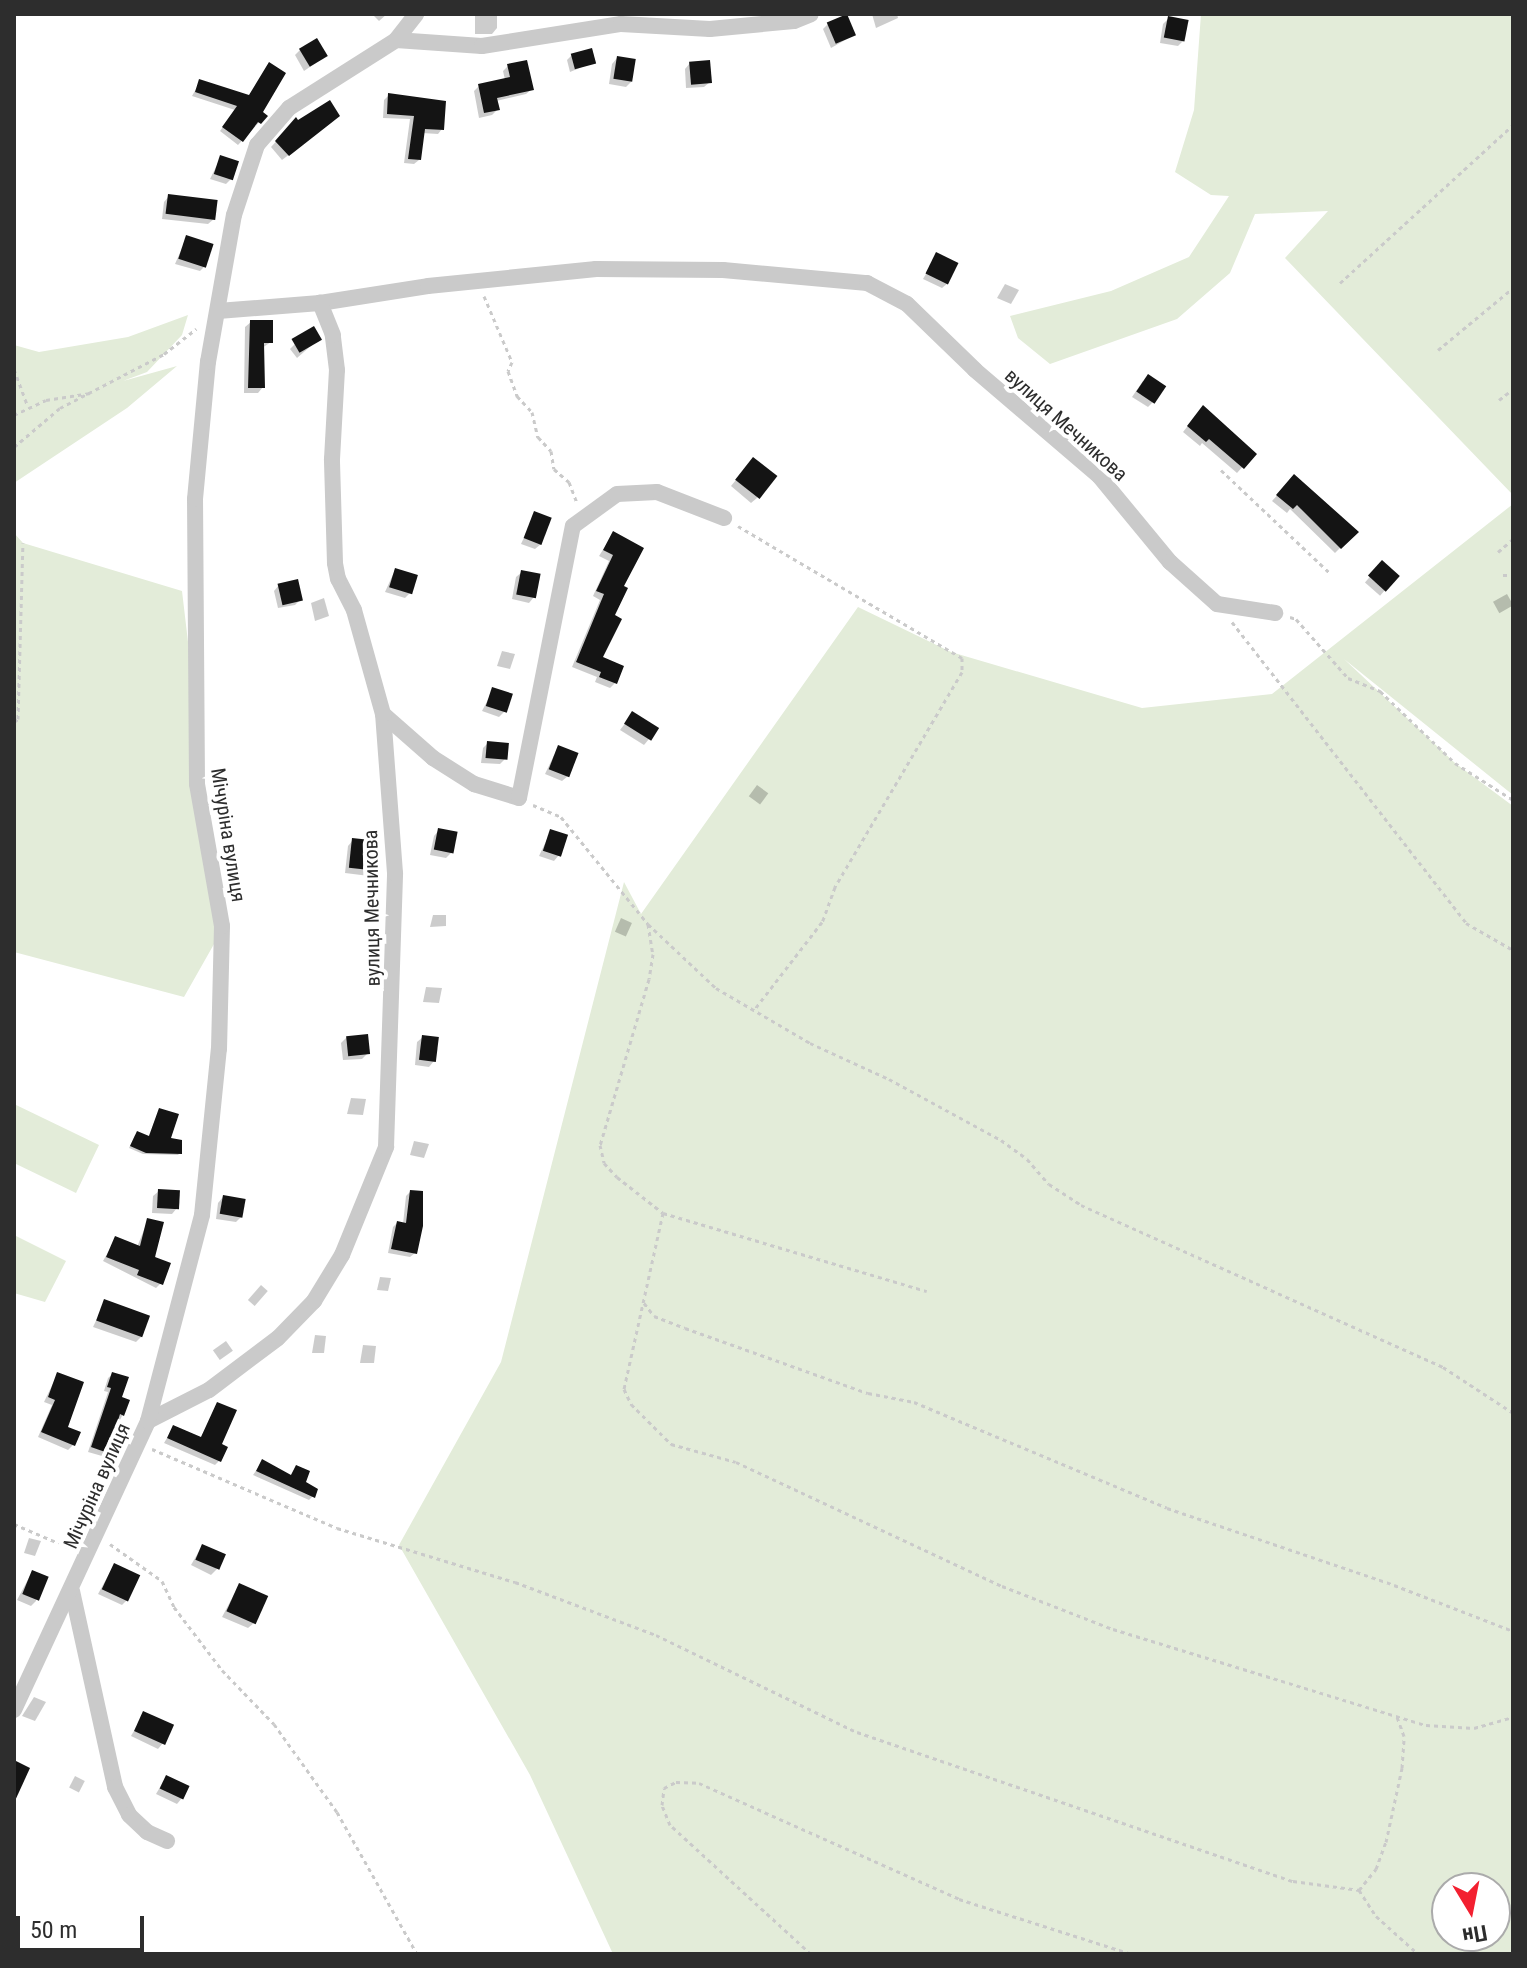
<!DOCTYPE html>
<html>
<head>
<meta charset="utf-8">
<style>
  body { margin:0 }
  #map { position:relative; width:1527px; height:1968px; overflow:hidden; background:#fff; font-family:"Roboto Condensed",sans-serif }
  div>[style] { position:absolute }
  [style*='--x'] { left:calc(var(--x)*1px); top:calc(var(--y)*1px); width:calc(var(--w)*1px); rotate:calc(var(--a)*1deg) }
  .green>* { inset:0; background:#e3ecd9 }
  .shadow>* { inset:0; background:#0003; transform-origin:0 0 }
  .building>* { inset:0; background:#141414; transform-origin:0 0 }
  .path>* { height:3px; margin-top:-1.5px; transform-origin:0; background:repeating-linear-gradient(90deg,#cacaca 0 4px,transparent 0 8px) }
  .minor>* { height:16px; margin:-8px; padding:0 8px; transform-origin:8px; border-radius:8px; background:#cacaca }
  span { translate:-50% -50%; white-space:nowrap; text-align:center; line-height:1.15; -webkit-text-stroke:8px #fff; paint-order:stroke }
  .street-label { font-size:20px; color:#2d2d2d }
  .frame { position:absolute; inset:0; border:16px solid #2d2d2d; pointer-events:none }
  .north { position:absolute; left:1431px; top:1872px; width:80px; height:80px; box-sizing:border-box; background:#fff; border:2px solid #ababab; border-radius:50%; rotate:170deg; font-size:22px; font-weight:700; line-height:32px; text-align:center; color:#2d2d2d }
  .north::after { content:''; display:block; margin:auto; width:28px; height:36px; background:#f32030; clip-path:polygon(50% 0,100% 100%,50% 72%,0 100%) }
  .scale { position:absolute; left:16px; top:1916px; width:128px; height:36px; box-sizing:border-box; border:4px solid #2d2d2d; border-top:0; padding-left:10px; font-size:24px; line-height:28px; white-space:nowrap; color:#2d2d2d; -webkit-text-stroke:6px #fff; paint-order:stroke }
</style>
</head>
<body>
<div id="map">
  <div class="green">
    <div style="clip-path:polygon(1201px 14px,1513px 14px,1513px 495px,1285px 258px,1328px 211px,1255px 214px,1230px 273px,1177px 319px,1050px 364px,1018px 338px,1010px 316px,1111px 291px,1189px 257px,1229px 196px,1211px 195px,1175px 172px,1194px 110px)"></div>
    <div style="clip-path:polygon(188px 315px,182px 335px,147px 372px,123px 381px,177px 366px,127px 408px,14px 483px,14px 345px,39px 352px,128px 337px)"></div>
    <div style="clip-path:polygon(evenodd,1513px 504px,1513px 795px,1344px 659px,1455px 763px,1513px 806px,1513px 1954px,613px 1954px,530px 1775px,399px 1545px,501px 1362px,624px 882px,641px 914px,858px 607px,951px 652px,1142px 708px,1272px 694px,1513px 504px,1447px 1888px,1495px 1888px,1495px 1936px,1447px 1936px,1447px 1888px)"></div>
    <div style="clip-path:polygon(14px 533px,23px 543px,182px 591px,222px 930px,184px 997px,14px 952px)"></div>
    <div style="clip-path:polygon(14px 1104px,99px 1145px,76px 1193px,14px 1163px)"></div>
    <div style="clip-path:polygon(14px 1235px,66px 1261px,45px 1302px,14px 1293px)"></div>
  </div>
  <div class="shadow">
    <div style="clip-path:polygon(372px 14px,387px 14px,379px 21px)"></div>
    <div style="clip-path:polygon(475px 14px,497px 14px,497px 28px,492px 34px,475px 34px)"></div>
    <div style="clip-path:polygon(872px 14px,897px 14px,898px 18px,876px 28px)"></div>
    <div style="clip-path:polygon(1168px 19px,1183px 41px,1178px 46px,1160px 43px,1163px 24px)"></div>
    <div style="clip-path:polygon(828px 24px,854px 35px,831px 48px,823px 29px)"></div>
    <div style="clip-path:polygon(300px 50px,326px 56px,304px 71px,295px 55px)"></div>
    <div style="clip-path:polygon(572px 55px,594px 62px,570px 72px,567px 60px)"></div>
    <div style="clip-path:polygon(617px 58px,631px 82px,626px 87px,609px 84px,612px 64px)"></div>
    <div style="clip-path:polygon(690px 63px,710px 82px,704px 87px,686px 88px,685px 69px)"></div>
    <div style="clip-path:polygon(508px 66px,532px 89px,526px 94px,496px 101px,498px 109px,492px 115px,479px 118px,474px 91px,479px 86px,505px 80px,503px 71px)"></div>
    <div style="clip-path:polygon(200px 82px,265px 116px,238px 145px,220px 131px,235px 110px,192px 96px)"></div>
    <div style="clip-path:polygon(389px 95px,442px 129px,438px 134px,422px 133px,419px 160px,414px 164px,404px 163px,410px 119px,383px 118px,384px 100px)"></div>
    <div style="clip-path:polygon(298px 122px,332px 122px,282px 160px,271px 147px,291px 125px)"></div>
    <div style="clip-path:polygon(221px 157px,231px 179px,226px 184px,210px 179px)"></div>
    <div style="clip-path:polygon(169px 196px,214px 219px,208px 224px,162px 219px,164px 202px)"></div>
    <div style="clip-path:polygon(187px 237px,205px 266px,200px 271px,175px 264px)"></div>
    <div style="clip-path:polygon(937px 255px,948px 283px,942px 288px,923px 279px)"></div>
    <div style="clip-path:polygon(1005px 284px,1019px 290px,1011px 304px,997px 298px)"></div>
    <div style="clip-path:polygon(251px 322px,271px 342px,262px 348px,263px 387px,258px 393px,244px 393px,245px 327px)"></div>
    <div style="clip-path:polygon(320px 338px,297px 358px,290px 349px,295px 344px)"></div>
    <div style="clip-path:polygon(1143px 381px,1153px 402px,1148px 407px,1132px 397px)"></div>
    <div style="clip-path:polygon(1198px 413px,1254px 454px,1237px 473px,1202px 443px,1200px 446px,1183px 432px)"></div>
    <div style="clip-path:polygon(748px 465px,757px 498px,751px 503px,731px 486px)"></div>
    <div style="clip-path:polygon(1294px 477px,1356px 532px,1335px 553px,1290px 509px,1287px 513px,1272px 501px)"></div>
    <div style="clip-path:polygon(535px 514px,541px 544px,535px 549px,521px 544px)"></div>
    <div style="clip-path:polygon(613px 534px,622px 587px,600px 658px,615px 683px,610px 688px,595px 682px,597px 677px,572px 667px,600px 600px,593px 596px,609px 561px,599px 556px)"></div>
    <div style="left:1382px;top:563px;width:20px;height:26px;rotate:41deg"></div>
    <div style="clip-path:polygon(395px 570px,411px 592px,405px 598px,385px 592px)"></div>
    <div style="clip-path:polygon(522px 572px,534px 597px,529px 603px,512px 599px,516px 577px)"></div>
    <div style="clip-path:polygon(279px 585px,301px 599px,295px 605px,278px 608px,274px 591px)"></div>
    <div style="left:1507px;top:594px;width:13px;height:16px;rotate:61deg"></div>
    <div style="clip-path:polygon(324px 598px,329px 616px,315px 621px,311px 603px)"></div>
    <div style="clip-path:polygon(502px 651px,515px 654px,510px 669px,497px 666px)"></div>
    <div style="clip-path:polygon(493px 690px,504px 712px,499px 717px,482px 711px)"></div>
    <div style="clip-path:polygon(633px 713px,649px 739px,644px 745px,620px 730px)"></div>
    <div style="clip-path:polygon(488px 743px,505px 759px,500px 764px,481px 763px,483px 748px)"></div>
    <div style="clip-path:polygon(558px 747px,568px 776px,562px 781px,545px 774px)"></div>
    <div style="left:757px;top:785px;width:14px;height:14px;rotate:36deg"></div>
    <div style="clip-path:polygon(439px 830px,452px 852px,446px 858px,430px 855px,434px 836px)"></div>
    <div style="clip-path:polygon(551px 831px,559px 855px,554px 861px,539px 856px)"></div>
    <div style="clip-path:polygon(353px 840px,375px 871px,369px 876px,345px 873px,348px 846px)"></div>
    <div style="clip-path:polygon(433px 915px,446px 915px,446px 926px,430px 927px)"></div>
    <div style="left:621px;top:918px;width:12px;height:15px;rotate:24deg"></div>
    <div style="clip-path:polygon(426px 987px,442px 988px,439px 1003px,423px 1002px)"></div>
    <div style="clip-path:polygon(347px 1037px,368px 1053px,362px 1059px,343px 1060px,341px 1043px)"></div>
    <div style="clip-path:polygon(423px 1037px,434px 1061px,429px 1067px,415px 1065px,417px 1042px)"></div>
    <div style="clip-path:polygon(351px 1098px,366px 1099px,363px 1115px,347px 1114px)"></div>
    <div style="clip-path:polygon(159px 1110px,168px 1140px,180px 1153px,178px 1155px,143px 1154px,129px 1148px,135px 1135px,148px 1138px)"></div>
    <div style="clip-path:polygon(414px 1141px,429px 1144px,424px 1158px,410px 1155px)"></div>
    <div style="clip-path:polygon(159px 1191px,177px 1208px,172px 1214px,152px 1213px,153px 1196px)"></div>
    <div style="clip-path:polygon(410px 1192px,415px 1253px,410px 1257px,388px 1253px,393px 1227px,397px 1223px,403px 1224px,406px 1196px)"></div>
    <div style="clip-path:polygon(223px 1197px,241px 1217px,236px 1222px,216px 1219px,218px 1203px)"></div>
    <div style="clip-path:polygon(148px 1220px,161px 1283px,156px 1288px,103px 1261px,116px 1238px,137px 1247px)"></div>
    <div style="clip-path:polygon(380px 1277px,391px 1278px,388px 1291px,377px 1290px)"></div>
    <div style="left:261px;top:1285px;width:9px;height:20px;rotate:41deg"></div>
    <div style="clip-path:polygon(105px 1302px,141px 1337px,136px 1342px,93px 1327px)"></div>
    <div style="clip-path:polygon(315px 1335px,326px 1336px,324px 1353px,312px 1353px)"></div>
    <div style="left:226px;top:1341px;width:12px;height:16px;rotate:55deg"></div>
    <div style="clip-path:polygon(363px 1345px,376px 1346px,374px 1363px,360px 1363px)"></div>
    <div style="clip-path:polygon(113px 1374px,123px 1414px,102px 1456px,88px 1452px,108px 1392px,104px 1391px,108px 1378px)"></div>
    <div style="clip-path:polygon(57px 1375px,66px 1428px,73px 1445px,68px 1450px,38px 1437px,52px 1405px,44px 1402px)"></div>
    <div style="clip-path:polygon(218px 1404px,219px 1461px,215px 1465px,164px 1443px,173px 1428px,200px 1439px)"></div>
    <div style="clip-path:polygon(262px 1462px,290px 1476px,296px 1467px,313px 1496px,309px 1500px,253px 1475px)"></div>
    <div style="clip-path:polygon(29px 1538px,41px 1541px,35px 1556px,24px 1553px)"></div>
    <div style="clip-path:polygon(202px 1546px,217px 1569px,211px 1575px,191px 1565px)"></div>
    <div style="clip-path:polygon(114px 1565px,127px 1600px,122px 1605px,98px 1594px)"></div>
    <div style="clip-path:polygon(32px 1572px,36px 1601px,31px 1606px,17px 1600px)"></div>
    <div style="clip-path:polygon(239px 1585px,254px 1623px,248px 1628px,222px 1617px)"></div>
    <div style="clip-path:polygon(34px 1697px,46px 1702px,35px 1721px,22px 1716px)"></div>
    <div style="clip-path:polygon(144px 1714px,163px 1743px,158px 1749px,131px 1736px)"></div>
    <div style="left:75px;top:1776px;width:11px;height:13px;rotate:27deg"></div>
    <div style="clip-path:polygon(166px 1777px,182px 1798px,177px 1804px,156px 1794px)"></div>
  </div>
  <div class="building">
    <div style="left:847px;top:14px;width:23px;height:22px;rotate:67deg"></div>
    <div style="left:1168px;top:16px;width:21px;height:22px;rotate:11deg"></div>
    <div style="left:317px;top:38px;width:21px;height:21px;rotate:59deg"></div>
    <div style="left:592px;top:48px;width:16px;height:22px;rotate:75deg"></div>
    <div style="left:617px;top:56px;width:19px;height:23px;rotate:9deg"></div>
    <div style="clip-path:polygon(527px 60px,534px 90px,497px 98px,500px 110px,484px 113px,478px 84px,510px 77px,507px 64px)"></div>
    <div style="left:710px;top:60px;width:23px;height:21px;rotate:85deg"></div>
    <div style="clip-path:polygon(269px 62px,286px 73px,263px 112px,268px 116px,261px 124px,258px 122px,243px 142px,222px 127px,237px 106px,195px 92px,199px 79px,249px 95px)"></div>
    <div style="clip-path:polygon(388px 93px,446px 101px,444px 130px,425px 129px,421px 160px,408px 159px,414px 116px,387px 114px)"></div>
    <div style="clip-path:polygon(330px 100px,340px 116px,289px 156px,275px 141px,296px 117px,298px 120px)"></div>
    <div style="left:220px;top:155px;width:20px;height:20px;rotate:18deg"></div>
    <div style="left:168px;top:194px;width:50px;height:20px;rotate:7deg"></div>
    <div style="left:186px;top:235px;width:29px;height:25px;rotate:18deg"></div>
    <div style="left:936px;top:252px;width:25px;height:24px;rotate:26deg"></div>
    <div style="clip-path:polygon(250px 320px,273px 320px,273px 343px,264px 343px,265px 388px,248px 388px)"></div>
    <div style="left:314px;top:326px;width:16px;height:26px;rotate:60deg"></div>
    <div style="left:1148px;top:374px;width:22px;height:21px;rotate:34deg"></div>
    <div style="clip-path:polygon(1203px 405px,1257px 454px,1244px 469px,1209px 439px,1206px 442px,1187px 426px)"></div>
    <div style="left:753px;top:457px;width:31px;height:29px;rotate:38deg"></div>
    <div style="clip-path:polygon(1294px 474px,1359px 532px,1341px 549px,1297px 505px,1293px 509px,1276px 495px)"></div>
    <div style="left:534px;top:511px;width:19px;height:29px;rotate:21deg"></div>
    <div style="clip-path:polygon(613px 531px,644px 548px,624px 586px,628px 588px,615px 615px,622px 619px,603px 657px,624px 666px,617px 684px,599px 677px,601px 672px,576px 662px,604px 594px,596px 591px,613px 555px,603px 550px)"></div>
    <div style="left:1382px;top:560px;width:24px;height:21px;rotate:42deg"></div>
    <div style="left:395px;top:568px;width:24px;height:20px;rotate:17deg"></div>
    <div style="left:521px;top:570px;width:20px;height:25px;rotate:11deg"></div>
    <div style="left:298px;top:579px;width:22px;height:21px;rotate:77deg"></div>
    <div style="left:492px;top:687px;width:22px;height:20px;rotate:18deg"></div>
    <div style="left:632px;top:711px;width:32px;height:15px;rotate:32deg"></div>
    <div style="left:487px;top:741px;width:22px;height:17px;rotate:5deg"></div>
    <div style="left:558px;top:745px;width:22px;height:26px;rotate:21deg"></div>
    <div style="left:438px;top:828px;width:20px;height:22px;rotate:11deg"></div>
    <div style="left:550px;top:829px;width:19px;height:23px;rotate:18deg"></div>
    <div style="left:352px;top:838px;width:28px;height:30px;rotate:6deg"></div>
    <div style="left:368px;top:1034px;width:20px;height:22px;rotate:84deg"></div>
    <div style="left:422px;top:1035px;width:17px;height:25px;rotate:7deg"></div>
    <div style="clip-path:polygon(159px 1108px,179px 1114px,171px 1138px,182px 1140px,182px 1154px,146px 1153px,130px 1146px,137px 1131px,149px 1136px)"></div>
    <div style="left:158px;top:1189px;width:22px;height:19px;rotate:3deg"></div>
    <div style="clip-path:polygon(410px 1190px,423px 1191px,423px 1226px,417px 1254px,391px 1249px,397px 1221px,406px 1223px)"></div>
    <div style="left:223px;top:1195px;width:23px;height:19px;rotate:10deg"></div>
    <div style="clip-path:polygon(147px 1218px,164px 1222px,155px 1257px,171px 1263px,163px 1285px,137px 1275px,139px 1270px,106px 1257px,115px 1236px,140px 1246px)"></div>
    <div style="left:104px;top:1299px;width:49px;height:23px;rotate:20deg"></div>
    <div style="clip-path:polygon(57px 1372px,84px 1382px,68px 1427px,81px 1432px,75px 1446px,41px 1432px,55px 1400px,48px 1397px)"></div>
    <div style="clip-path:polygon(112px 1372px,129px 1377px,122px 1397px,130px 1400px,124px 1416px,120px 1414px,108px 1453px,91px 1447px,111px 1388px,107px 1387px)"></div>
    <div style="clip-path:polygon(217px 1402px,237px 1410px,222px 1444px,228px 1447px,221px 1462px,167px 1438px,173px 1425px,201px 1437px)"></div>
    <div style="clip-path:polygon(262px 1459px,291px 1475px,296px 1465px,310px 1471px,306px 1482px,318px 1489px,315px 1498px,256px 1471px)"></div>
    <div style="left:202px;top:1544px;width:26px;height:17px;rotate:23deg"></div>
    <div style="left:114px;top:1563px;width:29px;height:29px;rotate:25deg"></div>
    <div style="left:32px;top:1570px;width:18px;height:26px;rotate:22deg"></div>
    <div style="left:239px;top:1583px;width:32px;height:31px;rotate:24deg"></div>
    <div style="left:143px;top:1711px;width:34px;height:22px;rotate:24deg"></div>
    <div style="clip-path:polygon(14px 1760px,30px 1768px,14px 1803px)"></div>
    <div style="left:166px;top:1775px;width:26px;height:15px;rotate:25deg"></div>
  </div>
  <div class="path">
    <div style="--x:1340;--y:283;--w:234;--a:-42.4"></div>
    <div style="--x:484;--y:296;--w:72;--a:67"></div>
    <div style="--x:512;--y:362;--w:10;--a:114"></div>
    <div style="--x:508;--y:371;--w:27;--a:70"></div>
    <div style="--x:517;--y:396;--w:22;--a:47"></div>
    <div style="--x:532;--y:412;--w:26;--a:77"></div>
    <div style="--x:538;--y:437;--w:19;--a:47"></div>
    <div style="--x:551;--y:451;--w:18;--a:81"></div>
    <div style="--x:554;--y:469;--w:20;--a:41"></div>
    <div style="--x:569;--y:482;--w:22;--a:69"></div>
    <div style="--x:1438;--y:350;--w:97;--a:-39.6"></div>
    <div style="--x:14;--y:369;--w:40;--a:69.8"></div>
    <div style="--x:1499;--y:400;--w:18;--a:-38"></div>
    <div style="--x:14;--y:415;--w:35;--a:-25"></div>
    <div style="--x:46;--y:400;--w:45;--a:-9"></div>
    <div style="--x:14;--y:447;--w:60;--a:-40.3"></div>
    <div style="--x:60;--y:408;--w:117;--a:-27.4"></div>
    <div style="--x:164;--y:354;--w:41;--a:-38"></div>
    <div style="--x:1221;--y:470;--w:150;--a:43.4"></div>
    <div style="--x:738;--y:526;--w:260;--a:30.5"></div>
    <div style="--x:962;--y:658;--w:14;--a:90"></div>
    <div style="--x:962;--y:672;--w:250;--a:120.6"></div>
    <div style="--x:835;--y:887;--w:37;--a:110"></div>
    <div style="--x:822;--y:922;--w:111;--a:127.7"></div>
    <div style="--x:1498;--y:552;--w:20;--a:-41"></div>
    <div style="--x:1503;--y:575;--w:10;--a:0"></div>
    <div style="--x:1290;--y:617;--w:6;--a:18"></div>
    <div style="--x:1296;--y:619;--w:79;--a:48.6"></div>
    <div style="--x:1348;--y:678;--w:35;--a:22"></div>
    <div style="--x:1380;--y:691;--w:104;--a:43.8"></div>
    <div style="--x:1455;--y:763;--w:69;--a:32.5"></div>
    <div style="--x:1232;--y:622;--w:381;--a:52.1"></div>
    <div style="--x:1466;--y:923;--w:54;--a:29.9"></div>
    <div style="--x:14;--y:722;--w:5;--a:-37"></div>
    <div style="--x:18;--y:719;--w:176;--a:-88.4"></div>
    <div style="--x:533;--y:805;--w:30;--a:23"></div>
    <div style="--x:561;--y:817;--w:138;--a:50.9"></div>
    <div style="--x:648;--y:924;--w:93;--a:43.3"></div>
    <div style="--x:716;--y:988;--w:109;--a:30.3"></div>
    <div style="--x:810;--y:1043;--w:87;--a:24.5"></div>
    <div style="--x:889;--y:1079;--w:128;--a:28.6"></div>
    <div style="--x:1001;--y:1140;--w:32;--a:36"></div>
    <div style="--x:1027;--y:1159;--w:33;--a:49"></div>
    <div style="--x:1049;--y:1184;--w:38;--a:33"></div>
    <div style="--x:1081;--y:1205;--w:397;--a:24.1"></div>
    <div style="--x:1443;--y:1367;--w:84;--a:33.3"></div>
    <div style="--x:648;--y:924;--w:30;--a:81"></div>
    <div style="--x:653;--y:954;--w:25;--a:99"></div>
    <div style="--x:649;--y:979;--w:173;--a:106.4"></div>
    <div style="--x:600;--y:1145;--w:18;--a:77"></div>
    <div style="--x:604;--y:1163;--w:19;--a:47"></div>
    <div style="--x:617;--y:1177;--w:58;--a:38"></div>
    <div style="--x:663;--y:1213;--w:275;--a:16.5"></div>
    <div style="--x:663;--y:1213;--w:180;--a:102.5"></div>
    <div style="--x:624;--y:1389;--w:17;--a:65"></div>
    <div style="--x:631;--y:1404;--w:57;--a:45"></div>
    <div style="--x:671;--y:1444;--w:67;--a:15.5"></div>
    <div style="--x:736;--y:1462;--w:293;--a:25"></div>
    <div style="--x:1002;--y:1586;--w:119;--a:21.2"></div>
    <div style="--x:1113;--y:1629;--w:327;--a:17.1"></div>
    <div style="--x:1426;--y:1725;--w:48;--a:3.6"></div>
    <div style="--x:1474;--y:1728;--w:41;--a:-15.8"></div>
    <div style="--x:644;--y:1303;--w:16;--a:52"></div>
    <div style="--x:654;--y:1316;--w:33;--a:21"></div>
    <div style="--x:685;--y:1328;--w:194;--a:19.6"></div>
    <div style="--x:868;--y:1393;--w:47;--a:11.1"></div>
    <div style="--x:914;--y:1402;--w:274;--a:22.7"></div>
    <div style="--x:1167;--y:1508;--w:240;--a:18.7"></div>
    <div style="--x:1394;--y:1585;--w:128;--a:21.1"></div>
    <div style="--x:152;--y:1449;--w:201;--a:23.1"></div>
    <div style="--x:337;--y:1528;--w:186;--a:16.9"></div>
    <div style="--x:515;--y:1582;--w:151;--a:20.6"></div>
    <div style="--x:656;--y:1635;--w:223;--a:25.8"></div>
    <div style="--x:857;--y:1732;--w:461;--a:18.9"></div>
    <div style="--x:1293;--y:1881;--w:67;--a:7.8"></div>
    <div style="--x:1359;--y:1890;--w:31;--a:57"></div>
    <div style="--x:1376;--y:1916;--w:57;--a:42.1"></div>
    <div style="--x:14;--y:1524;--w:64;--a:23"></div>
    <div style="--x:110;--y:1544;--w:64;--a:35.4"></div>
    <div style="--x:162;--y:1581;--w:29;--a:65"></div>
    <div style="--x:174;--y:1607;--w:79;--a:52.7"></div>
    <div style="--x:222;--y:1670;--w:75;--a:46.1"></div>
    <div style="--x:274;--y:1724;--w:108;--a:54.4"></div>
    <div style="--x:337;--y:1812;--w:163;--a:60.6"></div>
    <div style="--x:1359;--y:1890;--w:27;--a:-51"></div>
    <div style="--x:1376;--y:1869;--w:29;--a:-70"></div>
    <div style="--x:1386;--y:1842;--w:76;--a:-77.8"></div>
    <div style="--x:1402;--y:1768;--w:32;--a:-86"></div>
    <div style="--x:1404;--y:1736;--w:20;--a:-110"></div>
    <div style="--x:811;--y:1954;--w:191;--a:-137.5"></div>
    <div style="--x:670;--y:1825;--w:22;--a:-112"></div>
    <div style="--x:662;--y:1805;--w:17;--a:-83"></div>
    <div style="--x:664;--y:1788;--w:13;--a:-27"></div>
    <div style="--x:676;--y:1782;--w:23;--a:2"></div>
    <div style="--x:699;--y:1783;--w:285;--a:24"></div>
    <div style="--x:959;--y:1899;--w:181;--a:17.7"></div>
  </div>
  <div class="minor">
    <div style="--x:396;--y:40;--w:86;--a:4"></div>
    <div style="--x:482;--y:46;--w:141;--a:-9"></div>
    <div style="--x:621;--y:24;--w:89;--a:3.2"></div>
    <div style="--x:710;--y:29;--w:84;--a:-5.4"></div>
    <div style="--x:794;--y:21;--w:18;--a:-22"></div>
    <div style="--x:218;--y:311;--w:102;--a:-4.5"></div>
    <div style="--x:320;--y:303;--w:109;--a:-8.9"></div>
    <div style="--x:428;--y:286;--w:169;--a:-5.8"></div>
    <div style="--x:596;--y:269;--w:127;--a:0.5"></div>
    <div style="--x:723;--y:270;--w:145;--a:5.2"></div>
    <div style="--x:867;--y:283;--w:45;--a:27.7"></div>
    <div style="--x:907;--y:304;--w:95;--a:44.1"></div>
    <div style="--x:975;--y:370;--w:163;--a:40.5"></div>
    <div style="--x:1099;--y:476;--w:112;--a:50.5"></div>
    <div style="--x:1170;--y:562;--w:63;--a:41.8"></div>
    <div style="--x:1217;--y:604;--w:59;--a:8.8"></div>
    <div style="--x:383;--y:714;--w:67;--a:41.3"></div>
    <div style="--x:433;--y:758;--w:49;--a:32.4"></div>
    <div style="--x:474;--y:784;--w:47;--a:17.3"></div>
    <div style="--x:519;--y:798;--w:277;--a:-78.8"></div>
    <div style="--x:573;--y:526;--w:54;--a:-36"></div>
    <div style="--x:617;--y:494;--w:40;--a:-2.9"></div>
    <div style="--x:657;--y:492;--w:72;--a:21.2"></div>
    <div style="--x:148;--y:1421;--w:68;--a:-26.9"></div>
    <div style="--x:209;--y:1390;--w:86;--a:-37"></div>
    <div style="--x:278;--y:1338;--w:52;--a:-45.8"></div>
    <div style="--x:314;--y:1301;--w:54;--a:-58.7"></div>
    <div style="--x:342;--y:1255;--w:117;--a:-67.8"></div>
    <div style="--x:386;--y:1147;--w:274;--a:-88.1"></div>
    <div style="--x:395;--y:873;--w:159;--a:-94.3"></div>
    <div style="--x:383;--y:714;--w:108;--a:-105.6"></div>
    <div style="--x:354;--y:610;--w:35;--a:-117"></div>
    <div style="--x:338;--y:579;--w:16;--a:-101"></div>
    <div style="--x:335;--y:563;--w:104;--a:-91.7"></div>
    <div style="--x:332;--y:459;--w:89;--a:-86.8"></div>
    <div style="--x:337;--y:370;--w:35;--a:-97"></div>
    <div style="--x:333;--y:335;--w:35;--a:-112"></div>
    <div style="--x:72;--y:1591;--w:201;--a:77.6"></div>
    <div style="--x:115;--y:1787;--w:31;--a:63"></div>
    <div style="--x:129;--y:1815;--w:25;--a:43"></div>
    <div style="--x:147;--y:1832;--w:22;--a:24"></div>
    <div style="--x:14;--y:1710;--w:319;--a:-65.1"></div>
    <div style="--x:148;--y:1421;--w:213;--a:-75.3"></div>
    <div style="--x:202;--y:1215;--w:167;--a:-84.2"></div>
    <div style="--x:219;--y:1049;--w:123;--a:-88.6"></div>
    <div style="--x:222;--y:926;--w:144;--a:-100"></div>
    <div style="--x:197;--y:784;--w:285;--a:-90.4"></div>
    <div style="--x:195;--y:499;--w:138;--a:-84.6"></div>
    <div style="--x:208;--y:362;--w:149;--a:-80"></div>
    <div style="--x:234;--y:215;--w:74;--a:-71.8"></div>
    <div style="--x:257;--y:145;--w:49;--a:-49.1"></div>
    <div style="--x:289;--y:108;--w:127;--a:-32.4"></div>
    <div style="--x:396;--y:40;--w:33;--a:-52"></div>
  </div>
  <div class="street-label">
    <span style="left:1066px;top:425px;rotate:42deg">вулиця Мечникова</span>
    <span style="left:228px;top:835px;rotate:81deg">Мічуріна вулиця</span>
    <span style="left:372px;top:908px;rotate:-91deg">вулиця Мечникова</span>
    <span style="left:97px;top:1486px;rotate:-66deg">Мічуріна вулиця</span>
  </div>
  <div class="frame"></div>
  <div class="north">Пн</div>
  <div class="scale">50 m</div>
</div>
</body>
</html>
